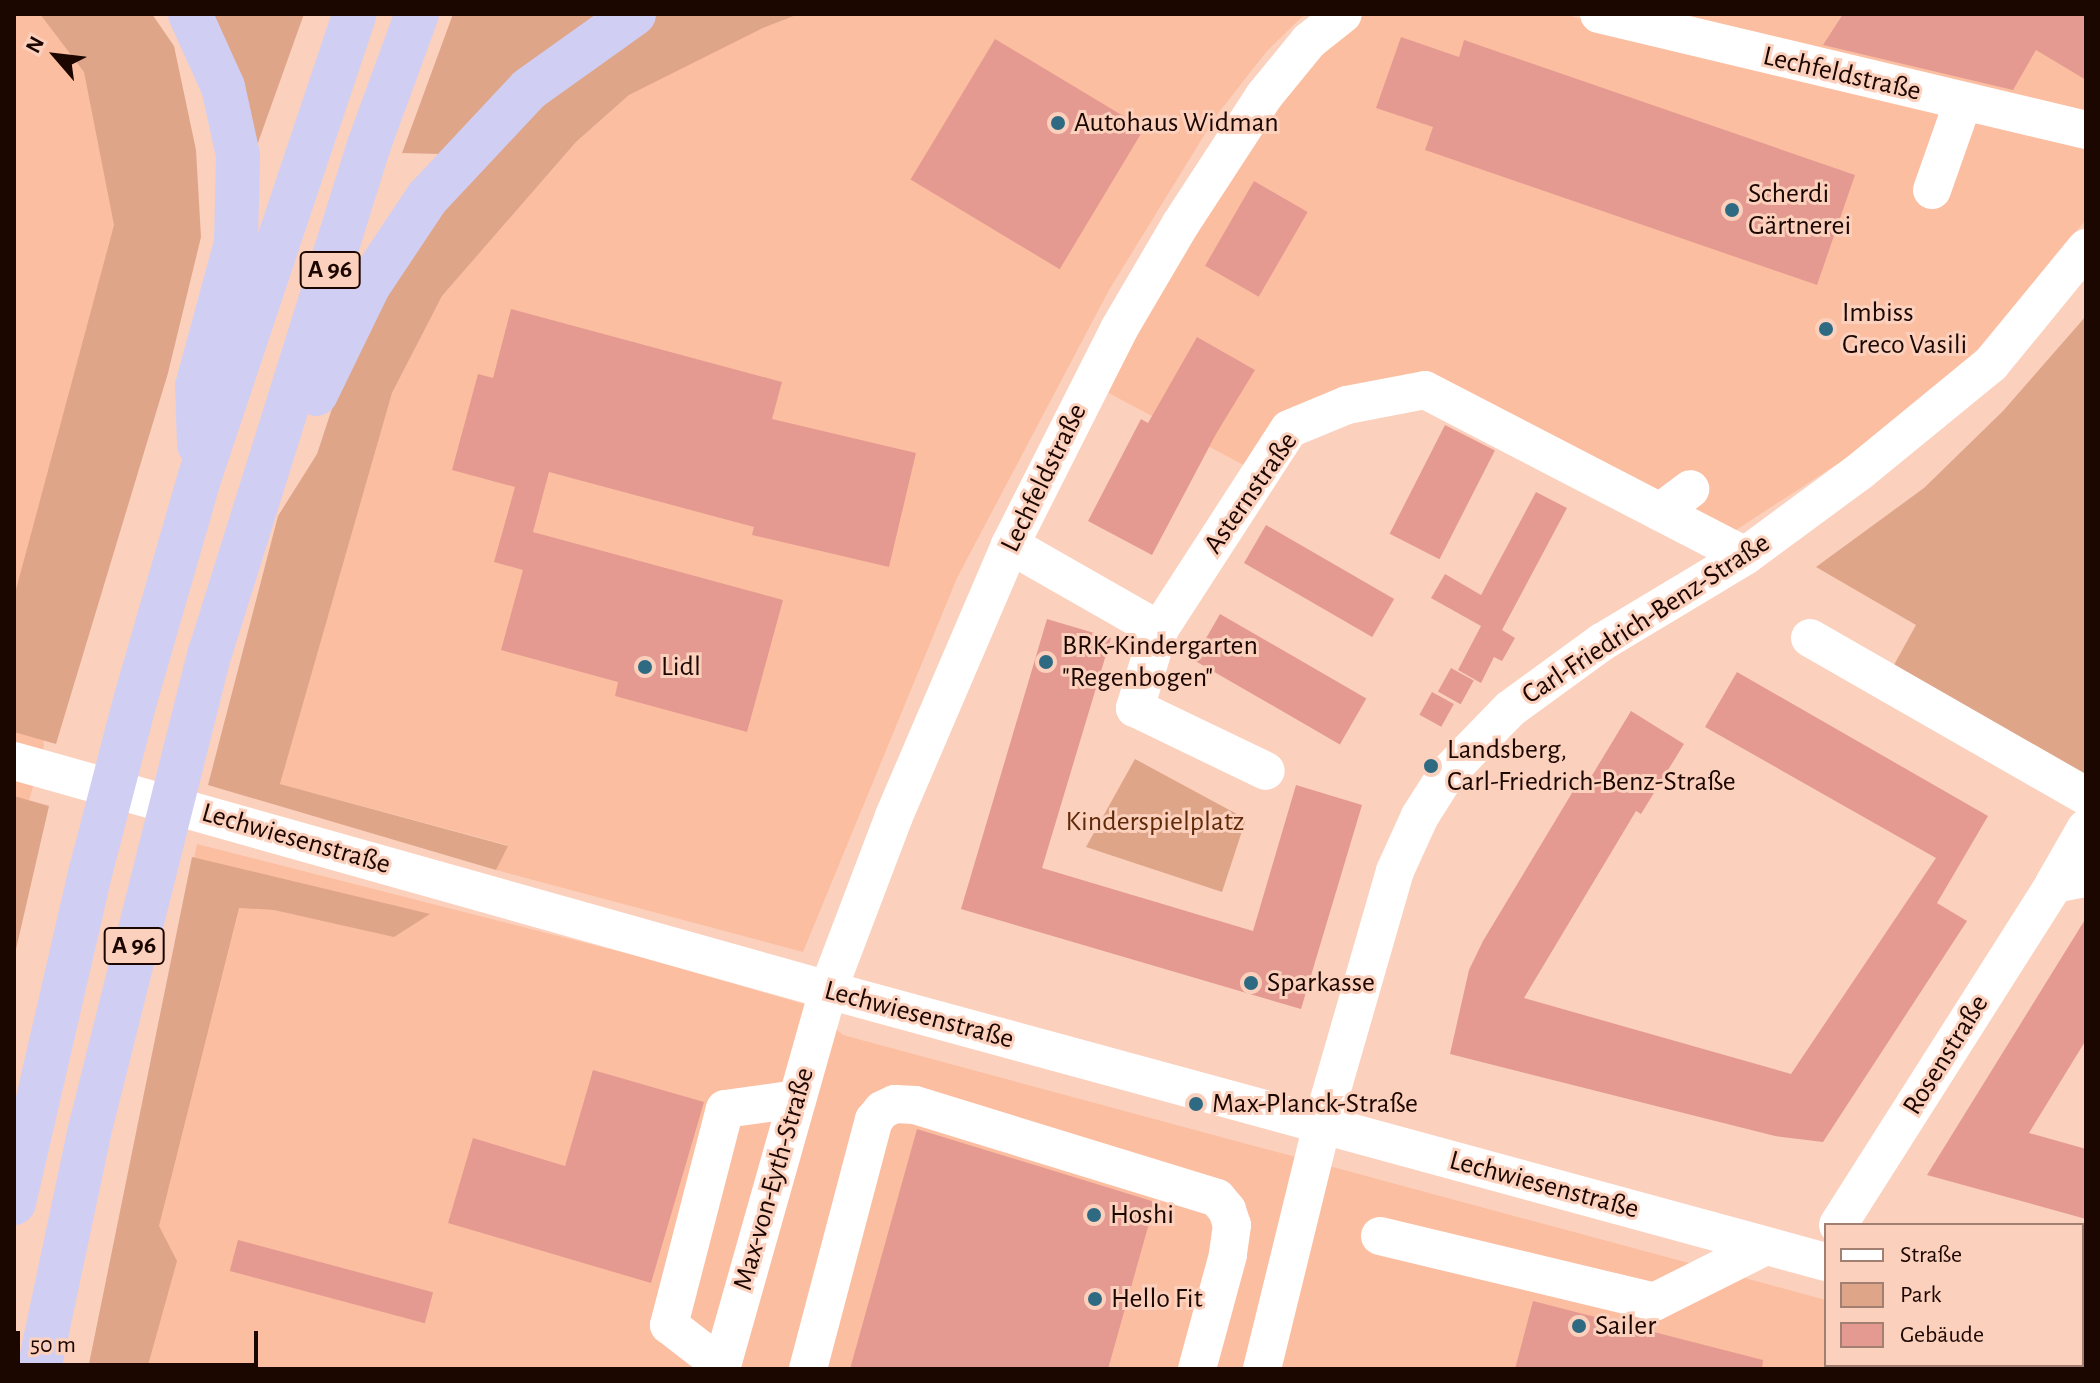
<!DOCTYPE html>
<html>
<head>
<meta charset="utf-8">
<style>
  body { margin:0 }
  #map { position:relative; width:2100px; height:1383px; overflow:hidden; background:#fbd0bd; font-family:"Alegreya Sans",sans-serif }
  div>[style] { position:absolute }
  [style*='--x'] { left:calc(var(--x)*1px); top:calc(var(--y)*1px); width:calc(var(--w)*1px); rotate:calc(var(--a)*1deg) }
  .built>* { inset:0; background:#fcbea1 }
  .green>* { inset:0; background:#dfa589 }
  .building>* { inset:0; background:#e59a91; transform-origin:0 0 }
  .minor>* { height:38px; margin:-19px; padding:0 19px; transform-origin:19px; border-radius:19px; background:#fff }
  .highway>* { height:44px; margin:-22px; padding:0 22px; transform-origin:22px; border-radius:22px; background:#d0cff3 }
  .dots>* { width:22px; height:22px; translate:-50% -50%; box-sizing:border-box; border:4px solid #fbd0bd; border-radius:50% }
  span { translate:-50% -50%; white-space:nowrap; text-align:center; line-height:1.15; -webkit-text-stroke:6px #fbd0bd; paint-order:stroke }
  .shield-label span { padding:2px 6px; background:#fbd0bd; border:2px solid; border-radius:6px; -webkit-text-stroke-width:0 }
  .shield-label { font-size:26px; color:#1c0600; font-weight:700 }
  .street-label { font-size:28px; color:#1c0600 }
  .poi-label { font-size:28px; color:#1c0600 }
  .left { translate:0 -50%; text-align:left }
  .park-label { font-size:28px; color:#602908 }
  .frame { position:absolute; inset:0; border:16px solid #1c0600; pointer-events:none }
  .legend { position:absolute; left:1824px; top:1223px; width:260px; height:144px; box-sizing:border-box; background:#fbd0bd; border:2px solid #a27f71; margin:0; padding:10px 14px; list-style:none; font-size:24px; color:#1c0600 }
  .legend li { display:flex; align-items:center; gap:16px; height:40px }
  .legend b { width:40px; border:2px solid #a27f71 }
  .north { position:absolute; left:16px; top:16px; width:80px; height:80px; -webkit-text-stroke:6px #fbd0bd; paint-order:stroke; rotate:298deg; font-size:22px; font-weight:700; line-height:32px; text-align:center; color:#1c0600 }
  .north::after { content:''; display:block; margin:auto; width:28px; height:36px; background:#1c0600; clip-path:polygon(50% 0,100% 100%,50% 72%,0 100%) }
  .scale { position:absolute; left:16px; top:1331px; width:242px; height:36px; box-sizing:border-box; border:4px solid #1c0600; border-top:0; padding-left:10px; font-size:24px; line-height:28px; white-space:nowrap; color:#1c0600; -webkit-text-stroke:6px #fbd0bd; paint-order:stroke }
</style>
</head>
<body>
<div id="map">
  <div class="built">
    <div style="clip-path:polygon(14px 14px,102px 14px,160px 231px,39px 675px,44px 746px,29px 801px,14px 814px)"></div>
    <div style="clip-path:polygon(799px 14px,1305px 14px,1267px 51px,1216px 116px,1109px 290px,957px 578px,803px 952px,496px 870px,507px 845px,280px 784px,392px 393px,442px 296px,576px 142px,629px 95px,763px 28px)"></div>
    <div style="clip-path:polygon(1368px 14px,1563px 14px,2086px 145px,2086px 220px,1977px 350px,1848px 457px,1733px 532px,1422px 378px,1251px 469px,1103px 390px,1274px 101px,1359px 16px)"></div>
    <div style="clip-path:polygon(1632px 14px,2086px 14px,2086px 115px)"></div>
    <div style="clip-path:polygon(197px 844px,637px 956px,807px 1005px,843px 1035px,1826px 1300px,1826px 1365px,2067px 1365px,2082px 1369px,88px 1369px)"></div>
  </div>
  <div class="green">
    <div style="clip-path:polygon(40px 14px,152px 14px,174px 46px,196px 150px,201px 237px,168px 373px,56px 744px,14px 732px,14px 597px,114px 225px,84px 72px)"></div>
    <div style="clip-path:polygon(205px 14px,304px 14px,255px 151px)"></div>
    <div style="clip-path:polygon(453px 14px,606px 14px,440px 154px,402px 153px)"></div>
    <div style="clip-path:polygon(658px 14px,799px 14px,763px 28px,629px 95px,576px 142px,442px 296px,392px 393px,280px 784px,508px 846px,496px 870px,208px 785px,278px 516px,317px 454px,356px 336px,465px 174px,603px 48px)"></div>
    <div style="clip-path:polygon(2086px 316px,2086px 785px,1889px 674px,1916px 625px,1816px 567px,1924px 488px,2003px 411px)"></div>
    <div style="clip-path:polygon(1135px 759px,1246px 819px,1222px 892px,1086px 847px)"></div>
    <div style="clip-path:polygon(14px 796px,49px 806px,14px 958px)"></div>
    <div style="clip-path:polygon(192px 857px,430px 914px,394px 937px,274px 910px,239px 908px,159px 1226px,177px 1261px,147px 1369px,88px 1369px)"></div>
  </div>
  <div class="building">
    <div style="clip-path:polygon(1843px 14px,2086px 14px,2086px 80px,2036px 50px,2013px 90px,1823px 45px)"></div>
    <div style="clip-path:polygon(1401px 37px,1459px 57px,1464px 40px,1855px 175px,1817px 285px,1425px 150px,1433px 127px,1376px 108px)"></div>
    <div style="left:995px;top:39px;width:174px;height:164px;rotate:31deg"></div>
    <div style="left:1254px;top:181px;width:62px;height:98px;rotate:30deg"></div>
    <div style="clip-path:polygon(511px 309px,782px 382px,772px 419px,916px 453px,889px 567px,752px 535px,754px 527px,549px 472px,533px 532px,783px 600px,747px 732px,615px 696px,618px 682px,501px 650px,523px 570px,494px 562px,515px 487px,452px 470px,478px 374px,493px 378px)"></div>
    <div style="clip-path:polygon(1197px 337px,1255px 370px,1216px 434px,1152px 555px,1088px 521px,1141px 419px,1148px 423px)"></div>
    <div style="left:1445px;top:425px;width:56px;height:122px;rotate:27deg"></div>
    <div style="clip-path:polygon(1536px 492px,1567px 508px,1502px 630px,1515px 638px,1502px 661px,1494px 657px,1481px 683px,1458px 670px,1481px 626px,1431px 598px,1445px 574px,1481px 595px)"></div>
    <div style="left:1266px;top:525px;width:148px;height:44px;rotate:30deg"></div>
    <div style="left:1220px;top:614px;width:169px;height:53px;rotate:30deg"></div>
    <div style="clip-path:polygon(1047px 619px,1111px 638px,1042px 868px,1253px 931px,1296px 785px,1362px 805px,1301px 1009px,961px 909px)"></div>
    <div style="left:1451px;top:668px;width:26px;height:27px;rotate:29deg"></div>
    <div style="clip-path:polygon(1737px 672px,1988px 816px,1937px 903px,1967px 921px,1823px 1142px,1775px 1136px,1450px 1054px,1469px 970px,1483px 941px,1578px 783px,1585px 787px,1631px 711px,1684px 744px,1641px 814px,1636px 811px,1524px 998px,1791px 1074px,1936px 858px,1705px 727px)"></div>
    <div style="left:1432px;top:692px;width:25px;height:26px;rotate:29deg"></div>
    <div style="clip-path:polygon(2086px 918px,2086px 1040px,2029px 1133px,2086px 1149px,2086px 1219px,1927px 1175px)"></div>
    <div style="clip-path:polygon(593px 1070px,704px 1102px,651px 1283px,448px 1223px,473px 1138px,565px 1166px)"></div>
    <div style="clip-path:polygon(917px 1129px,1155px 1202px,1108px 1369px,850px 1369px)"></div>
    <div style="left:238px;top:1240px;width:202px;height:32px;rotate:15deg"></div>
    <div style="clip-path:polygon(1533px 1301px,1763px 1360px,1762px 1369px,1515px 1369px)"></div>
  </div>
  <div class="minor">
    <div style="--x:1599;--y:14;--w:501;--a:13.4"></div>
    <div style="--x:1932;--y:190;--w:93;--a:-70.6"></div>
    <div style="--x:1660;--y:512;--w:38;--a:-37"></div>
    <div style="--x:1010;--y:545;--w:172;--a:29.7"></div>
    <div style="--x:1159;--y:630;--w:239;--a:-57.1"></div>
    <div style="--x:1289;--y:429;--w:63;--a:-22.5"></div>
    <div style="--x:1347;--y:405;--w:79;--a:-10.9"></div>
    <div style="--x:1425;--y:390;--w:360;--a:27.4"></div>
    <div style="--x:1159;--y:630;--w:82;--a:107.1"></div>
    <div style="--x:1135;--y:708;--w:145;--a:25.7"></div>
    <div style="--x:1810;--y:638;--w:318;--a:29.8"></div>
    <div style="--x:14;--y:761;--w:846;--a:15.71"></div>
    <div style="--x:828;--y:990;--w:1034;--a:15.25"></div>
    <div style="--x:2054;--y:884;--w:64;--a:-60.3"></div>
    <div style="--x:1838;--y:1225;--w:404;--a:-57.6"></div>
    <div style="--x:2054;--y:884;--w:33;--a:-11"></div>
    <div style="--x:1380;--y:1236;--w:282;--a:13.5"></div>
    <div style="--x:1654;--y:1302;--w:125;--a:-26.6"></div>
    <div style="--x:2082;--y:1332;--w:4;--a:14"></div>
    <div style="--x:722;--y:1366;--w:67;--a:-142.3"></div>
    <div style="--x:669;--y:1325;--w:223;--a:-75.5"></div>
    <div style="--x:725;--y:1109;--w:73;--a:-7.9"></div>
    <div style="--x:721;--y:1369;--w:394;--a:-74.2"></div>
    <div style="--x:828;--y:990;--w:186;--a:-69.2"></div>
    <div style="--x:894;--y:816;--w:295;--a:-66.8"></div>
    <div style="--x:1010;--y:545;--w:242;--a:-63.2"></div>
    <div style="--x:1119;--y:329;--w:121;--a:-59.6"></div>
    <div style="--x:1180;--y:225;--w:154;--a:-56.9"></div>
    <div style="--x:1264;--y:96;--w:71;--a:-50.7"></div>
    <div style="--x:1309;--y:41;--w:43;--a:-38.5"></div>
    <div style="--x:808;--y:1369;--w:258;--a:-75.2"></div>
    <div style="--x:874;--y:1120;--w:13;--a:-51"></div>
    <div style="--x:882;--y:1110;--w:14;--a:-25"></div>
    <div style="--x:895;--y:1104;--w:20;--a:3"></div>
    <div style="--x:915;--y:1105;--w:316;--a:17.1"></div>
    <div style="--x:1217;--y:1198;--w:16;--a:50"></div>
    <div style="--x:1227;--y:1210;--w:16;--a:72"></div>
    <div style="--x:1232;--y:1225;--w:30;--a:98"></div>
    <div style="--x:1228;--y:1255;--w:118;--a:105.2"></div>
    <div style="--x:1262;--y:1369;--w:252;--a:-76.2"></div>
    <div style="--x:1322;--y:1124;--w:263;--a:-73.9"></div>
    <div style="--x:1395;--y:871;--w:60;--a:-65.6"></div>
    <div style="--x:1420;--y:816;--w:49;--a:-57.6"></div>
    <div style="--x:1446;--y:775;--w:92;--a:-45.9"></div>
    <div style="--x:1510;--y:709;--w:114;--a:-36.1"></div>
    <div style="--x:1602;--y:642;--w:167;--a:-31"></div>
    <div style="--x:1745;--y:556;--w:142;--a:-36.4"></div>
    <div style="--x:1859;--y:472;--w:171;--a:-39.3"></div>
    <div style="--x:1991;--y:364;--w:150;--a:-50.7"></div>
    <div style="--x:1987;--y:1369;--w:4;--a:-63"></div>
  </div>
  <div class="highway">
    <div style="--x:190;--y:14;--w:80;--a:65.7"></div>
    <div style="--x:223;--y:87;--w:70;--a:77.6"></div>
    <div style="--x:238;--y:155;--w:88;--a:91.3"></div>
    <div style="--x:236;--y:243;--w:149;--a:105.2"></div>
    <div style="--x:197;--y:387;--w:58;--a:88"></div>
    <div style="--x:316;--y:394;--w:121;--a:-64.1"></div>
    <div style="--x:369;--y:285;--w:105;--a:-56.3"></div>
    <div style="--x:427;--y:198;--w:149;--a:-46.9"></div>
    <div style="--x:529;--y:89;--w:129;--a:-35.5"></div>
    <div style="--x:14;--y:1203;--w:342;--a:-77"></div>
    <div style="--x:91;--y:870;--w:175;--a:-75.4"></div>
    <div style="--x:135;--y:701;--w:234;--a:-73.9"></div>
    <div style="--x:200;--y:476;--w:487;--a:-71.5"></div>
    <div style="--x:39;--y:1369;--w:241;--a:-78"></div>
    <div style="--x:89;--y:1133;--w:495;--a:-75.9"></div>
    <div style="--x:210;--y:653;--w:532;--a:-72.62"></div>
    <div style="--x:369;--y:145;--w:140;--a:-69.9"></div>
  </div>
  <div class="dots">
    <div style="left:1058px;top:123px;background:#2e6a82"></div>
    <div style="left:1732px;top:210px;background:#2e6a82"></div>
    <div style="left:1826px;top:329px;background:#2e6a82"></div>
    <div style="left:1046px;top:662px;background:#2e6a82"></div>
    <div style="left:645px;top:667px;background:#2e6a82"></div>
    <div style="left:1431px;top:766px;background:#2e6a82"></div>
    <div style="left:1251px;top:983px;background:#2e6a82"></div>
    <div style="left:1196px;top:1104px;background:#2e6a82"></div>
    <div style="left:1094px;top:1215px;background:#2e6a82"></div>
    <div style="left:1095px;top:1299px;background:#2e6a82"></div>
    <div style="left:1579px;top:1326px;background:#2e6a82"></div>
  </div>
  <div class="shield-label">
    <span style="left:330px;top:270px">A 96</span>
    <span style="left:134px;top:946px">A 96</span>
  </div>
  <div class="street-label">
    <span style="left:1842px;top:74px;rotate:13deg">Lechfeldstraße</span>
    <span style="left:1044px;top:478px;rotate:-64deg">Lechfeldstraße</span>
    <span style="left:1251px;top:493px;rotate:-55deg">Asternstraße</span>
    <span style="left:1646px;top:619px;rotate:-33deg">Carl-Friedrich-Benz-Straße</span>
    <span style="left:296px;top:839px;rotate:16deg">Lechwiesenstraße</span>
    <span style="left:919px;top:1015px;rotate:15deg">Lechwiesenstraße</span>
    <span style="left:1946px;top:1055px;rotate:-58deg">Rosenstraße</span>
    <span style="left:774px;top:1179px;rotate:-74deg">Max-von-Eyth-Straße</span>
    <span style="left:1544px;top:1185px;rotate:15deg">Lechwiesenstraße</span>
  </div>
  <div class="poi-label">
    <span class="left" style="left:1074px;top:123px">Autohaus Widman</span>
    <span class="left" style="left:1748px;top:210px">Scherdi<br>Gärtnerei</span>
    <span class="left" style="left:1842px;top:329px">Imbiss<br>Greco Vasili</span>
    <span class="left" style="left:1062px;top:662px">BRK-Kindergarten<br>"Regenbogen"</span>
    <span class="left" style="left:661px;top:667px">Lidl</span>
    <span class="left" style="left:1447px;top:766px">Landsberg,<br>Carl-Friedrich-Benz-Straße</span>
    <span class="left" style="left:1267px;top:983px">Sparkasse</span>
    <span class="left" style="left:1212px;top:1104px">Max-Planck-Straße</span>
    <span class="left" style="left:1110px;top:1215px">Hoshi</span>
    <span class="left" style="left:1111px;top:1299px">Hello Fit</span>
    <span class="left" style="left:1595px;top:1326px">Sailer</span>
  </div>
  <div class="park-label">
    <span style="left:1155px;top:822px">Kinderspielplatz</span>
  </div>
  <div class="frame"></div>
  <ul class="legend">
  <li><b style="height:10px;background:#fff"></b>Straße</li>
  <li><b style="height:22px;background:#dfa589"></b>Park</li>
  <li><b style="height:22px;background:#e59a91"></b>Gebäude</li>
  </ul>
  <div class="north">N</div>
  <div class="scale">50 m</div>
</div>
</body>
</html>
